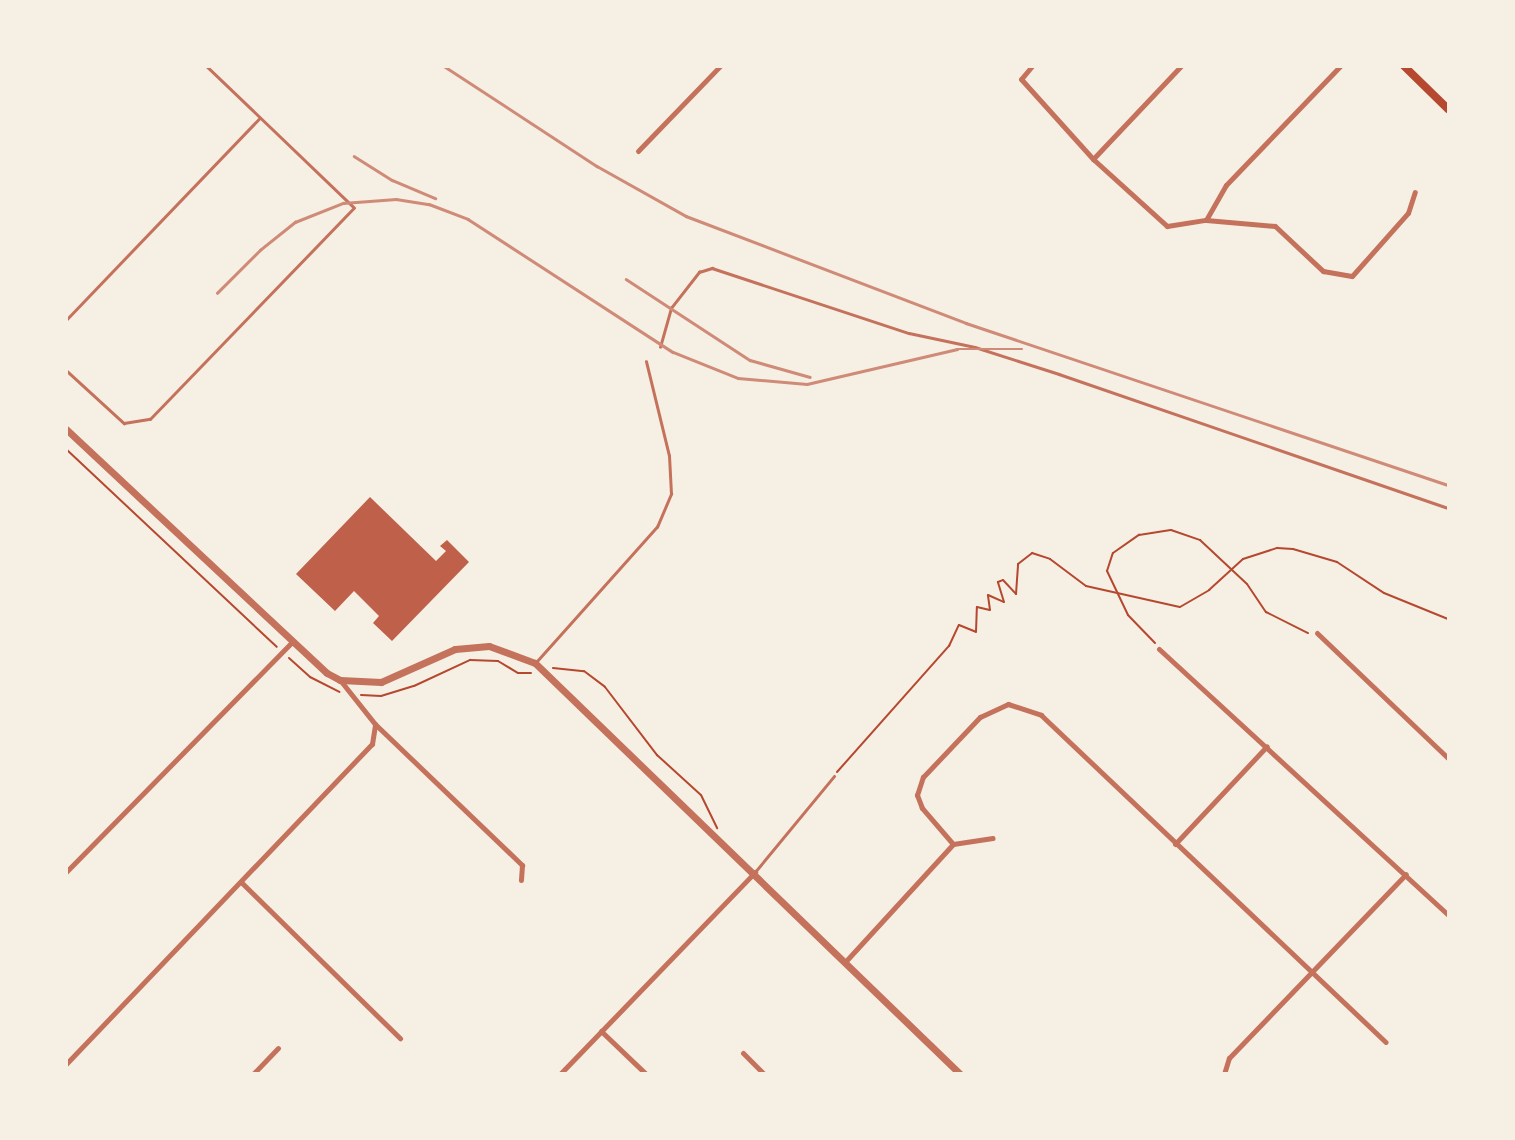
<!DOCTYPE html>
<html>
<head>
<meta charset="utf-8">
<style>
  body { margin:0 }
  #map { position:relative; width:1515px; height:1140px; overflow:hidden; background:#f6efe4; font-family:Helvetica,sans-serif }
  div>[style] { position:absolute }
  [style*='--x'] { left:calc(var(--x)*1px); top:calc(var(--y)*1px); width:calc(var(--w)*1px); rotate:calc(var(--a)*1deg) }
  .building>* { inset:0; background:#bf614a }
  .path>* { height:2px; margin:-1px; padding:0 1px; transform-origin:1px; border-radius:1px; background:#b5482f }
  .service>* { height:2.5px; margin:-1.25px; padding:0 1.25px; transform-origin:1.25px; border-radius:1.25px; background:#c5725c }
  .minor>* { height:5px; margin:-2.5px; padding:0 2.5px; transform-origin:2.5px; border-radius:2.5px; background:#c5725c }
  .tertiary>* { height:7px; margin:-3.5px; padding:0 3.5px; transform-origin:3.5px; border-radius:3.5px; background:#c5725c }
  .secondary>* { height:8px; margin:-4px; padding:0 4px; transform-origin:4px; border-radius:4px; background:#b5482f }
  .rail>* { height:2.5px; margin:-1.25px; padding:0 1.25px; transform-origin:1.25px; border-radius:1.25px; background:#cf8b77 }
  span { translate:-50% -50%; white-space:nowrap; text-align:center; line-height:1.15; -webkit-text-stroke:7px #f6efe4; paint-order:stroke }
  .frame { position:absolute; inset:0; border:68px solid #f6efe4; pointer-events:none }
</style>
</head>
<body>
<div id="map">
  <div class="building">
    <div style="clip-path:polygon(370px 497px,436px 561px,446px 551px,440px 546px,447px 540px,469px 562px,392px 641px,373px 623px,379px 616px,354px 591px,335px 611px,296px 574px)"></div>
  </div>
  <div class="path">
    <div style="--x:66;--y:449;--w:289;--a:43.2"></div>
    <div style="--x:1155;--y:643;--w:39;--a:-134"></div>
    <div style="--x:1128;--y:615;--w:49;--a:-115.5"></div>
    <div style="--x:1107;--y:571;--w:19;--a:-72"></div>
    <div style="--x:1113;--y:553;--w:32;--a:-35"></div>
    <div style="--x:1139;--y:535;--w:32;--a:-9"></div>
    <div style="--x:1171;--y:530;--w:31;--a:19"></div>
    <div style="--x:1200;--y:540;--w:64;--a:43.1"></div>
    <div style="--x:1247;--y:584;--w:34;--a:56"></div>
    <div style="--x:1266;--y:612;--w:47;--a:26.6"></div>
    <div style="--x:289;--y:658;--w:28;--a:42"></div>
    <div style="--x:310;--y:677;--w:33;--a:27"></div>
    <div style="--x:553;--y:668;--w:31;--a:6"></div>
    <div style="--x:584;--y:671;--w:26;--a:37"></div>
    <div style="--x:605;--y:687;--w:86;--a:52.6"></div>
    <div style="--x:657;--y:755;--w:59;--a:42.3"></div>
    <div style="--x:701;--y:795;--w:37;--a:64"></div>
    <div style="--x:361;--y:695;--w:20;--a:3"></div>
    <div style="--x:381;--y:696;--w:34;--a:-17"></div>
    <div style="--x:414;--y:686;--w:62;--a:-24.9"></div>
    <div style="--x:470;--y:660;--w:28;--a:2"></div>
    <div style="--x:498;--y:661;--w:23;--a:31"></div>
    <div style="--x:518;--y:673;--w:13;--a:0"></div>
    <div style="--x:837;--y:772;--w:169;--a:-48.4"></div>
    <div style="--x:949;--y:646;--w:23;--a:-65"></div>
    <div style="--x:959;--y:625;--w:18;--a:22"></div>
    <div style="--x:976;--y:632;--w:25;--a:-88"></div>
    <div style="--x:977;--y:607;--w:13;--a:13"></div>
    <div style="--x:990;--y:610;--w:15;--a:-98"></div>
    <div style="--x:988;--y:595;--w:17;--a:24"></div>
    <div style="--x:1004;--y:602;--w:21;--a:-107"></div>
    <div style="--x:998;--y:582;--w:5;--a:-22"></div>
    <div style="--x:1003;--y:580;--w:19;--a:47"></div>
    <div style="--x:1016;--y:594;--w:30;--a:-86"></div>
    <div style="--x:1018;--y:564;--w:18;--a:-38"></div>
    <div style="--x:1032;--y:553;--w:19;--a:18"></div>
    <div style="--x:1050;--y:559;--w:45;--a:36.9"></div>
    <div style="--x:1086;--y:586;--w:96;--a:12.6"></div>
    <div style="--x:1180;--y:607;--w:34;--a:-30"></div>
    <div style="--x:1209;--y:590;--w:46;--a:-42.4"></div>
    <div style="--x:1243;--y:559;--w:36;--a:-18"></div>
    <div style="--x:1277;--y:548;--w:16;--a:4"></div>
    <div style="--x:1293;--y:549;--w:46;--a:16.5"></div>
    <div style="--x:1337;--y:562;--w:56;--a:33.4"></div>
    <div style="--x:1384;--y:593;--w:69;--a:22.1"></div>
  </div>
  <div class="service">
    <div style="--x:66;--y:320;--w:280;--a:-46.2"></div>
    <div style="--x:660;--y:347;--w:41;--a:-74.2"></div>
    <div style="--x:671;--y:308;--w:46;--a:-52.1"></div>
    <div style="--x:699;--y:272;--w:14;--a:-17"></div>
    <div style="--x:712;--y:268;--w:207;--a:18.3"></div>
    <div style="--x:909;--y:333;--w:67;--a:12"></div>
    <div style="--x:975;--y:347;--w:88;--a:17.8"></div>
    <div style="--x:1059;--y:374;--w:411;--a:19"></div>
    <div style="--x:66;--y:370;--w:79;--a:42.4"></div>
    <div style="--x:124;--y:423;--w:26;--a:-9"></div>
    <div style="--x:150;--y:419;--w:293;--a:-46"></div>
    <div style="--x:354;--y:208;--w:205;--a:-136.2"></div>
    <div style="--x:537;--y:661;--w:180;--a:-48.2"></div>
    <div style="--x:657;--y:527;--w:36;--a:-67"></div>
    <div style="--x:671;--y:494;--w:38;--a:-93"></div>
    <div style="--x:669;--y:456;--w:97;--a:-103.7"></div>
    <div style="--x:755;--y:872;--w:124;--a:-50.5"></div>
  </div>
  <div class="minor">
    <div style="--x:1032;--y:66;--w:17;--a:130"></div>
    <div style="--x:1021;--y:79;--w:108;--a:48"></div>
    <div style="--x:1093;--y:159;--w:100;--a:42.2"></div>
    <div style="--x:1167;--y:226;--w:39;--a:-9"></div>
    <div style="--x:1206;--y:220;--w:69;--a:5"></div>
    <div style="--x:1275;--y:226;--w:66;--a:43.2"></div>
    <div style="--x:1323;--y:271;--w:29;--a:10"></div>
    <div style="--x:1352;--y:276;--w:84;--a:-48.4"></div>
    <div style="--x:1408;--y:213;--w:22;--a:-72"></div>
    <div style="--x:638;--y:151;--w:118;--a:-46"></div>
    <div style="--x:1093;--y:159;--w:128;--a:-46.6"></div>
    <div style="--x:1206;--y:220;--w:40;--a:-60.3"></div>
    <div style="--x:1226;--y:185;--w:165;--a:-46.2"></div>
    <div style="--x:1317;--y:633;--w:181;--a:43.7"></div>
    <div style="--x:1159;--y:649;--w:393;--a:42.6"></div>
    <div style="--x:340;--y:680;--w:56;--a:51.5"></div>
    <div style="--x:375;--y:724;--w:204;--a:43.8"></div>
    <div style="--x:522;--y:865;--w:15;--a:94"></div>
    <div style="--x:953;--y:844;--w:40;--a:-8.5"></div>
    <div style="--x:1175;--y:844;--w:134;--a:-46.8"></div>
    <div style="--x:66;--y:872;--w:321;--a:-45.5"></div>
    <div style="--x:241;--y:882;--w:223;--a:44.5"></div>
    <div style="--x:845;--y:962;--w:160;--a:-47.5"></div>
    <div style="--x:953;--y:844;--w:48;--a:-130.7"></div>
    <div style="--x:922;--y:808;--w:14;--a:-111"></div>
    <div style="--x:917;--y:795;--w:19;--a:-72"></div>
    <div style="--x:923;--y:777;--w:83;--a:-46.5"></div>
    <div style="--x:980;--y:717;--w:31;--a:-25"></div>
    <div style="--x:1008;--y:704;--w:35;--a:18"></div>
    <div style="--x:1041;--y:715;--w:475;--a:43.5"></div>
    <div style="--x:601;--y:1031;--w:62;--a:43.7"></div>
    <div style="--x:743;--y:1053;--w:30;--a:45"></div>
    <div style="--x:66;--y:1064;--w:443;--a:-46.3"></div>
    <div style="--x:372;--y:744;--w:20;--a:-81"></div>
    <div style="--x:253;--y:1074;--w:36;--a:-46"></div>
    <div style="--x:560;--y:1074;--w:281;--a:-46"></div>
    <div style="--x:1224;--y:1074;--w:17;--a:-73"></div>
    <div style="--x:1229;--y:1058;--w:255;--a:-46.1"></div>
  </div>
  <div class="tertiary">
    <div style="--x:66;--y:429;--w:357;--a:43.1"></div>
    <div style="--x:327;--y:673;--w:15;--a:28"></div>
    <div style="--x:340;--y:680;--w:41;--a:2.8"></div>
    <div style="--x:381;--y:682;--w:81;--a:-24"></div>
    <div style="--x:455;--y:649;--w:34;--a:-5"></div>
    <div style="--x:489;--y:646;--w:49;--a:20.3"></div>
    <div style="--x:535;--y:663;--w:591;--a:44.04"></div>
  </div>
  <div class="secondary">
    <div style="--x:1404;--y:66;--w:62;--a:44.3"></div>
  </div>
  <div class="rail">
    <div style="--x:444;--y:66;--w:183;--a:33.2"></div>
    <div style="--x:597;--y:166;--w:102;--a:29.3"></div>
    <div style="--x:686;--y:216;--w:300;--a:20.9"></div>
    <div style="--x:966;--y:323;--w:508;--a:18.58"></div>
    <div style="--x:354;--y:156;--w:45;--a:32.3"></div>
    <div style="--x:392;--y:180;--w:47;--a:22.7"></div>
    <div style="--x:626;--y:279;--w:148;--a:33.2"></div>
    <div style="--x:750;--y:360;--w:62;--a:15.8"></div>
    <div style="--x:217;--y:293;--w:61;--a:-45"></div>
    <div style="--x:260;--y:250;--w:45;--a:-38.7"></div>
    <div style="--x:295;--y:222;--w:52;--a:-21.6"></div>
    <div style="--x:343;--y:203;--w:53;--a:-4.3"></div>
    <div style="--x:396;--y:199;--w:33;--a:9"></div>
    <div style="--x:429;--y:204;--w:42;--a:21"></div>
    <div style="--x:468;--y:219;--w:244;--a:33"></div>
    <div style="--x:673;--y:352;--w:70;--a:21.8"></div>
    <div style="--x:738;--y:378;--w:69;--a:5"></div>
    <div style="--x:807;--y:384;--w:154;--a:-13.1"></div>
    <div style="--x:957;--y:349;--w:65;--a:0"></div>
  </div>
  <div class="frame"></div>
</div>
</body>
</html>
